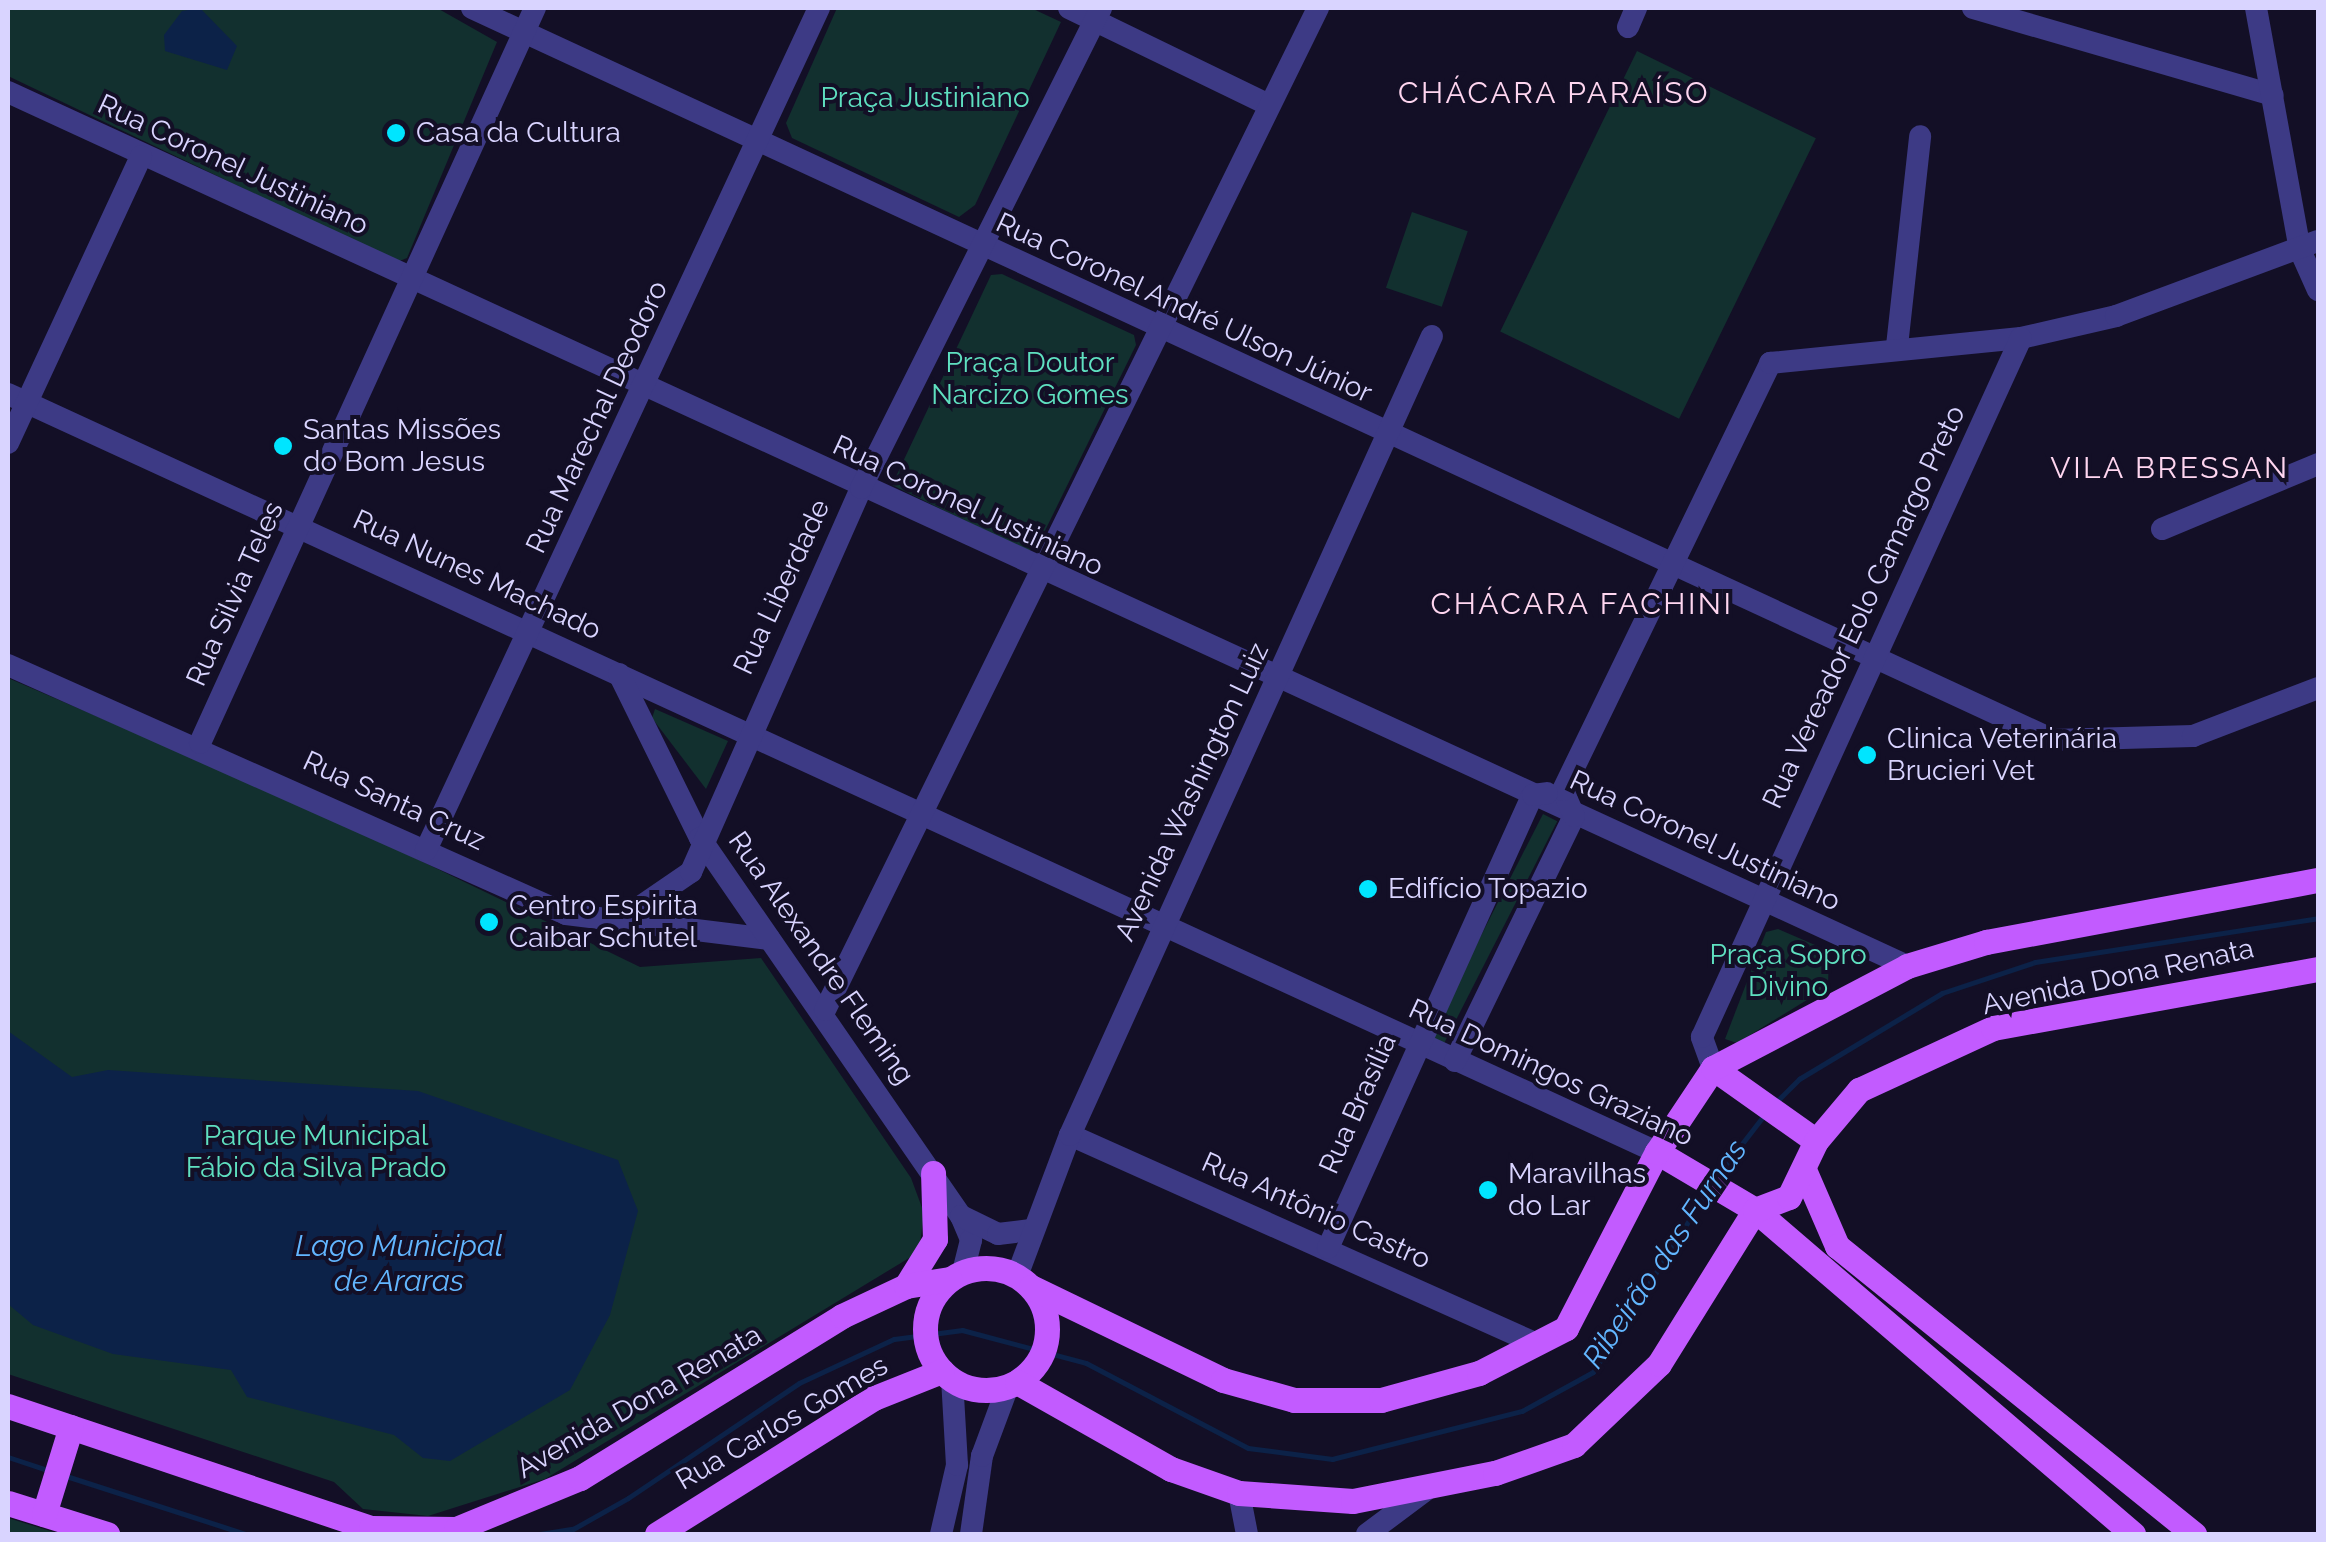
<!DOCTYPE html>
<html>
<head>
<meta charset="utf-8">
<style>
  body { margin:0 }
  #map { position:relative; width:2326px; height:1542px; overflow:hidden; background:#130f26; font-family:Raleway,sans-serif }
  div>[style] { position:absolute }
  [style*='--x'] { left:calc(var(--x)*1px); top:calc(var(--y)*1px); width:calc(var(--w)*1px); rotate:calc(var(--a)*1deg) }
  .green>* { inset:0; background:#12302f; transform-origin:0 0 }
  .water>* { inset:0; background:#0c2248 }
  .stream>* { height:5px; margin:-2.5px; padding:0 2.5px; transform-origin:2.5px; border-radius:2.5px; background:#0c2248 }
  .minor>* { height:22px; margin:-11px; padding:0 11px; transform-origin:11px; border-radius:11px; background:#3d3a85 }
  .major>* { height:25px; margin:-12.5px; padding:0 12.5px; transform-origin:12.5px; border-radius:12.5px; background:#c25bff }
  .major>.ring { margin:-12.5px; padding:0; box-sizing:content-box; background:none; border:25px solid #c25bff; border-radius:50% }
  .dots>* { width:28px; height:28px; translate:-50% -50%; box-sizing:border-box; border:5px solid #130f26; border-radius:50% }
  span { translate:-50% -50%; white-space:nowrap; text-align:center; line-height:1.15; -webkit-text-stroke:8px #130f26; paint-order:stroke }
  .park-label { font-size:28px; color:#5fe0c0 }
  .poi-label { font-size:28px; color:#d9d4ff }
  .left { translate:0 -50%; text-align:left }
  .street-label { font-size:28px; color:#d9d4ff }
  .neighbourhood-label { font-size:30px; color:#ffd6f0; letter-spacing:2.5px }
  .water-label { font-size:30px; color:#62b6ff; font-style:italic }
  .frame { position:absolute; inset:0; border:10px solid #d9d4ff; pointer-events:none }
</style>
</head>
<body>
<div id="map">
  <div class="green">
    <div style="clip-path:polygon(8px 8px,437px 8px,497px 42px,407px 258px,397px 262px,8px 76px)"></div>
    <div style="clip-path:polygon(837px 8px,1031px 8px,1061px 22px,975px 205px,959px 217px,792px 138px,786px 123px)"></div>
    <div style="left:1637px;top:51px;width:199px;height:312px;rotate:26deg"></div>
    <div style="left:1412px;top:212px;width:59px;height:80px;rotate:19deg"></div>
    <div style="clip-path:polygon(1002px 274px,1134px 335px,1136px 345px,1037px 547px,1027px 551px,892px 485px,991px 275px)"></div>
    <div style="clip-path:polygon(8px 678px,328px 816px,640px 967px,761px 958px,911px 1178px,924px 1213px,919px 1252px,545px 1479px,428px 1516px,363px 1509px,334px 1482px,8px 1374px)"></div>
    <div style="clip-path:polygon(655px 709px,728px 741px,706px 789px,652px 718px)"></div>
    <div style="left:1543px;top:814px;width:16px;height:250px;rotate:27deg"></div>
    <div style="clip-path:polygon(1778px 929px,1829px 951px,1828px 987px,1737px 1043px,1725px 1039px,1766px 932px)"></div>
    <div style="clip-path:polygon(8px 1518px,60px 1534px,8px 1534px)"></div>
  </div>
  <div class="water">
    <div style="clip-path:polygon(200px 8px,237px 46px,227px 70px,165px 51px,164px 35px,182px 11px)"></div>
    <div style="clip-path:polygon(8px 1031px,72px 1077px,108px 1070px,418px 1091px,618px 1160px,638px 1211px,610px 1315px,570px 1390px,450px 1461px,423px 1458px,394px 1435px,247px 1397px,231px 1370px,113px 1354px,33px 1325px,8px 1304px)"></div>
  </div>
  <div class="stream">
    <div style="--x:1776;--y:1102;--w:33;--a:-45"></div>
    <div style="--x:1799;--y:1079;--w:167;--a:-31"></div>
    <div style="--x:1942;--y:993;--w:98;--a:-18.4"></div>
    <div style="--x:2035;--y:962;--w:286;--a:-8.8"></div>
    <div style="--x:1717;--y:1176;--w:78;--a:-52.3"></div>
    <div style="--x:8;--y:1457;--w:41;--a:18.4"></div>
    <div style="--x:63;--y:1475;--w:192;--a:17.9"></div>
    <div style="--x:540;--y:1534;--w:33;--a:-9"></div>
    <div style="--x:573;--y:1529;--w:63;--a:-29.4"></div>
    <div style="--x:628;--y:1498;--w:206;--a:-33.9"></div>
    <div style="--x:799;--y:1383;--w:105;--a:-24.9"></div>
    <div style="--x:894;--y:1339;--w:69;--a:-7.5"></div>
    <div style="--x:962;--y:1330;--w:128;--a:14.9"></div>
    <div style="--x:1086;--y:1363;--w:183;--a:27.7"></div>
    <div style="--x:1248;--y:1448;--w:85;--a:7.5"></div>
    <div style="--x:1332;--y:1459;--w:196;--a:-14.2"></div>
    <div style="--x:1522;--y:1411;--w:81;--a:-28.8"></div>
    <div style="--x:1593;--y:1372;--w:215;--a:-57.7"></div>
  </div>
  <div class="minor">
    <div style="--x:472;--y:8;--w:1742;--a:24.84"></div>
    <div style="--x:2053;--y:740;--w:140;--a:-1.6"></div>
    <div style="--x:2193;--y:736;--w:134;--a:-21"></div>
    <div style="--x:1069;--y:8;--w:222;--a:25.9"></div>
    <div style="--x:1973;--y:8;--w:312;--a:16.2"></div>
    <div style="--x:2256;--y:8;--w:246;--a:79.7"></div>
    <div style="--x:2300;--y:250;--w:44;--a:65.8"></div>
    <div style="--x:1628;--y:27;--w:21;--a:-67"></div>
    <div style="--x:8;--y:92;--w:2090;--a:24.71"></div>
    <div style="--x:1897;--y:346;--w:211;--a:-83.7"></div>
    <div style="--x:8;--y:394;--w:1815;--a:24.69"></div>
    <div style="--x:8;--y:443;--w:316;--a:-65.1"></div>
    <div style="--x:2162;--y:529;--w:169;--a:-22.6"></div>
    <div style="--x:8;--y:665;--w:611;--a:24.05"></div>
    <div style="--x:566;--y:914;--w:205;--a:7"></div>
    <div style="--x:619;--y:674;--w:183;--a:63.7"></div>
    <div style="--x:700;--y:838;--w:459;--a:55.4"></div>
    <div style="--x:961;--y:1216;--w:26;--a:67"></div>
    <div style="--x:971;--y:1240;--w:34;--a:104"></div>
    <div style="--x:200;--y:743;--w:808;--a:-65.5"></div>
    <div style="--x:426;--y:850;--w:929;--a:-64.98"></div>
    <div style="--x:612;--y:926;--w:96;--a:-34.4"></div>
    <div style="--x:691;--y:872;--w:420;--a:-66.1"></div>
    <div style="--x:861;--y:488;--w:537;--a:-63.43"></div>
    <div style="--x:825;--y:1010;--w:1117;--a:-63.8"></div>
    <div style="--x:1455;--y:1061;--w:272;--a:-64.1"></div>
    <div style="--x:1574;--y:816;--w:28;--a:-113"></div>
    <div style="--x:1563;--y:790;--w:475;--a:-64.1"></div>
    <div style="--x:1770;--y:363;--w:252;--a:-5.7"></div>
    <div style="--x:2021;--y:338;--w:98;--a:-13"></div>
    <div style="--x:2116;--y:316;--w:215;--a:-20.4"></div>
    <div style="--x:1713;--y:1068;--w:33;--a:-110"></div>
    <div style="--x:1702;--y:1037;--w:768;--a:-65.47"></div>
    <div style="--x:1070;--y:1135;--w:512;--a:24.11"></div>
    <div style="--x:961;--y:1216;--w:41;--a:25.9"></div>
    <div style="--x:998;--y:1234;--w:35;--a:-7"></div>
    <div style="--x:1328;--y:1248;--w:497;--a:-65.7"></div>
    <div style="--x:1533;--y:795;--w:14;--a:-8"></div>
    <div style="--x:1017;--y:1276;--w:151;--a:-69.4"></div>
    <div style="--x:1070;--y:1135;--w:877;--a:-65.63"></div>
    <div style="--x:1239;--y:1493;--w:42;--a:79"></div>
    <div style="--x:941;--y:1534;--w:71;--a:-76.9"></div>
    <div style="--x:957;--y:1465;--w:86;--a:-93.3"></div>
    <div style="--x:971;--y:1534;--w:79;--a:-82"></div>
    <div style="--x:982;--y:1456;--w:75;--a:-69.6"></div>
    <div style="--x:1367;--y:1534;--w:74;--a:-36.7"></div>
  </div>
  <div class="major">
    <div style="--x:1713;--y:1068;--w:126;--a:35.3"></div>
    <div style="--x:1657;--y:1152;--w:114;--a:30.6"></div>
    <div style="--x:1755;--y:1210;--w:498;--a:40.6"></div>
    <div style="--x:1805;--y:1172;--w:81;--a:66.6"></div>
    <div style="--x:1837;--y:1246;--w:459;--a:38.9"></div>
    <div class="ring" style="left:925px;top:1268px;width:97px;height:97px"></div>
    <div style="--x:906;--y:1286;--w:55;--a:-58.3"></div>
    <div style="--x:935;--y:1239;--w:66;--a:-91.7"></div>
    <div style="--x:1031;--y:1287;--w:213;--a:25.8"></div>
    <div style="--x:1223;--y:1380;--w:74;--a:15.7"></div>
    <div style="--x:1294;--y:1400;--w:87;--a:0"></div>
    <div style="--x:1381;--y:1400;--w:102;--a:-15.4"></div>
    <div style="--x:1479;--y:1373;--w:98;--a:-27.3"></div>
    <div style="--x:1566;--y:1328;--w:198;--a:-62.7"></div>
    <div style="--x:1657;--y:1152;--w:101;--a:-56.3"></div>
    <div style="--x:1713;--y:1068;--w:219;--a:-27.7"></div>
    <div style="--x:1907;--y:966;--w:83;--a:-16.9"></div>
    <div style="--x:1986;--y:942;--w:338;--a:-10.6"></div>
    <div style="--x:1017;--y:1382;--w:177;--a:29.5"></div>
    <div style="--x:1171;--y:1469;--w:72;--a:19.4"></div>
    <div style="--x:1239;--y:1493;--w:114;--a:4"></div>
    <div style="--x:1353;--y:1501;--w:145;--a:-11.2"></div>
    <div style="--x:1495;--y:1473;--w:84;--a:-19.5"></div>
    <div style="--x:1574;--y:1445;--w:117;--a:-43.6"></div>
    <div style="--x:1659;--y:1364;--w:181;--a:-58.1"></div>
    <div style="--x:1755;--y:1210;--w:36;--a:-21"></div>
    <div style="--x:1789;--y:1197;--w:62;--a:-64.3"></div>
    <div style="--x:1816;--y:1141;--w:67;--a:-49.9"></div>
    <div style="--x:1859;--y:1090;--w:148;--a:-24.8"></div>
    <div style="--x:1993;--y:1028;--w:330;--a:-10.3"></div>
    <div style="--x:8;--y:1406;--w:383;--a:18.6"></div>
    <div style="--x:371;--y:1528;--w:85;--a:0.7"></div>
    <div style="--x:456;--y:1529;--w:134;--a:-22.4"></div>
    <div style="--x:580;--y:1478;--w:308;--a:-31.7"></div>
    <div style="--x:842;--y:1316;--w:71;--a:-25.1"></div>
    <div style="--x:906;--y:1286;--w:44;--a:-9.2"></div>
    <div style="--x:8;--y:1503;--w:104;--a:17.4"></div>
    <div style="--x:44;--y:1514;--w:91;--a:-72.8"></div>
    <div style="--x:657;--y:1534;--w:256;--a:-32.1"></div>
    <div style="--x:874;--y:1398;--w:73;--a:-21.7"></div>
  </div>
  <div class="dots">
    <div style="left:396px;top:133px;background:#00e5ff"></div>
    <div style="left:283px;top:446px;background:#00e5ff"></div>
    <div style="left:1867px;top:755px;background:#00e5ff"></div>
    <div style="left:1368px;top:889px;background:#00e5ff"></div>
    <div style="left:489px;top:922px;background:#00e5ff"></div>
    <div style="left:1488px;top:1190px;background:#00e5ff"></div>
  </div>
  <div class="park-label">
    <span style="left:925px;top:98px">Praça Justiniano</span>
    <span style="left:1030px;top:379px">Praça Doutor<br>Narcizo Gomes</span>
    <span style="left:1788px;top:971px">Praça Sopro<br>Divino</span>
    <span style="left:316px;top:1152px">Parque Municipal<br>Fábio da Silva Prado</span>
  </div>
  <div class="poi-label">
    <span class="left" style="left:416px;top:133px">Casa da Cultura</span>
    <span class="left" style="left:303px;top:446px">Santas Missões<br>do Bom Jesus</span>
    <span class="left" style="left:1887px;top:755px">Clinica Veterinária<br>Brucieri Vet</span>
    <span class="left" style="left:1388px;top:889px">Edifício Topazio</span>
    <span class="left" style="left:509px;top:922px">Centro Espirita<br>Caibar Schutel</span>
    <span class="left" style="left:1508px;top:1190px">Maravilhas<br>do Lar</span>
  </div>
  <div class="street-label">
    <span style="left:233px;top:165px;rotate:25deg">Rua Coronel Justiniano</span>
    <span style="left:1184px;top:308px;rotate:25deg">Rua Coronel André Ulson Júnior</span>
    <span style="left:597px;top:417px;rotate:-65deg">Rua Marechal Deodoro</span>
    <span style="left:968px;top:506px;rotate:25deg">Rua Coronel Justiniano</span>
    <span style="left:477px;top:575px;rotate:25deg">Rua Nunes Machado</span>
    <span style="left:782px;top:587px;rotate:-65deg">Rua Liberdade</span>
    <span style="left:235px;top:594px;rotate:-66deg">Rua Silvia Teles</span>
    <span style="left:1864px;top:607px;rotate:-65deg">Rua Vereador Eolo Camargo Preto</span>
    <span style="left:1192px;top:792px;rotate:-65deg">Avenida Washington Luiz</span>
    <span style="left:394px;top:801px;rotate:25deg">Rua Santa Cruz</span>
    <span style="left:1705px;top:841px;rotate:25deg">Rua Coronel Justiniano</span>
    <span style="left:821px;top:958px;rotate:55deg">Rua Alexandre Fleming</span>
    <span style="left:2118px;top:977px;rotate:-12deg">Avenida Dona Renata</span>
    <span style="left:1551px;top:1073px;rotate:25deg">Rua Domingos Graziano</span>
    <span style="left:1358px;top:1104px;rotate:-66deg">Rua Brasília</span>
    <span style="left:1316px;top:1211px;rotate:24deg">Rua Antônio Castro</span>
    <span style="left:639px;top:1402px;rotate:-30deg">Avenida Dona Renata</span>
    <span style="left:782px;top:1423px;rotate:-30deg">Rua Carlos Gomes</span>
  </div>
  <div class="neighbourhood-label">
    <span style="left:1554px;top:93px">CHÁCARA PARAÍSO</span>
    <span style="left:2170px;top:468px">VILA BRESSAN</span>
    <span style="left:1582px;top:604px">CHÁCARA FACHINI</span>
  </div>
  <div class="water-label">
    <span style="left:399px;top:1263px">Lago Municipal<br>de Araras</span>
    <span style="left:1665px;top:1254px;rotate:-56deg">Ribeirão das Furnas</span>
  </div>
  <div class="frame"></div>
</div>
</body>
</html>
